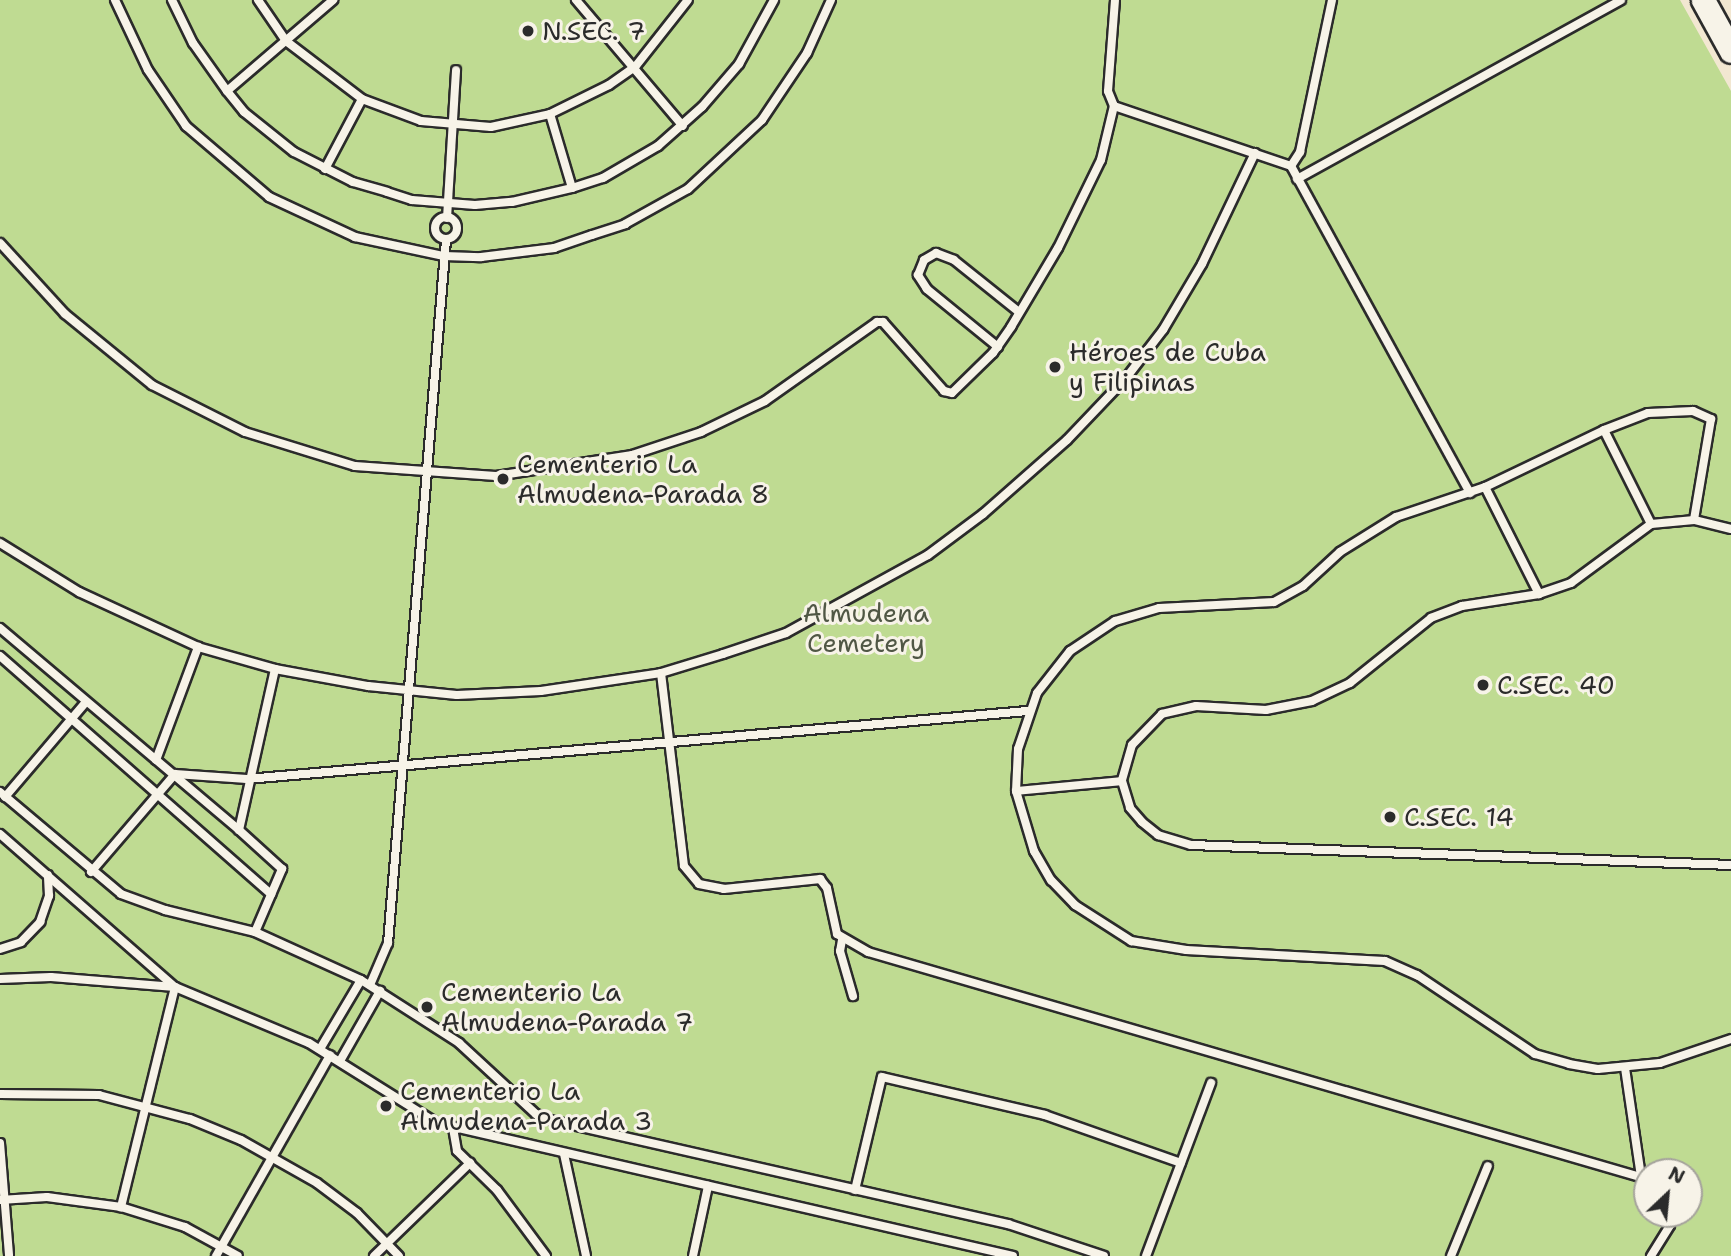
<!DOCTYPE html>
<html>
<head>
<meta charset="utf-8">
<style>
  body { margin:0 }
  #map { position:relative; width:1731px; height:1256px; overflow:hidden; background:#f2e7d1; font-family:"Shantell Sans",sans-serif }
  div>[style] { position:absolute }
  [style*='--x'] { left:calc(var(--x)*1px); top:calc(var(--y)*1px); width:calc(var(--w)*1px); rotate:calc(var(--a)*1deg) }
  .green>* { inset:0; background:#bfdb92 }
  .roads { filter:drop-shadow(2px 0 #2b2b2b) drop-shadow(-2px 0 #2b2b2b) drop-shadow(0 2px #2b2b2b) drop-shadow(0 -2px #2b2b2b) }
  .lane>* { height:8px; margin:-4px; padding:0 4px; transform-origin:4px; border-radius:4px; background:#f7f3e8 }
  .lane>.ring { margin:-4px; padding:0; box-sizing:content-box; background:none; border:8px solid #f7f3e8; border-radius:50% }
  .secondary>* { height:23px; margin:-11.5px; padding:0 11.5px; transform-origin:11.5px; border-radius:11.5px; background:#f7f3e8 }
  .dots>* { width:19px; height:19px; translate:-50% -50%; box-sizing:border-box; border:4px solid #f7f3e8; border-radius:50% }
  span { translate:-50% -50%; white-space:nowrap; text-align:center; line-height:1.15; -webkit-text-stroke:6px #f7f3e8; paint-order:stroke }
  .poi-label { font-size:26px; color:#2b2b2b }
  .left { translate:0 -50%; text-align:left }
  .park-label { font-size:26px; color:#505745 }
  .north { position:absolute; left:1633px; top:1158px; width:70px; height:70px; box-sizing:border-box; background:#f7f3e8; border:2px solid #a5a39c; border-radius:50%; rotate:26deg; font-size:19px; font-weight:700; line-height:28px; text-align:center; color:#2b2b2b }
  .north::after { content:''; display:block; margin:auto; width:24px; height:32px; background:#2b2b2b; clip-path:polygon(50% 0,100% 100%,50% 72%,0 100%) }
</style>
</head>
<body>
<div id="map">
  <div class="green">
    <div style="clip-path:polygon(evenodd,0 0,1680px 0,1731px 91px,1731px 1256px,0 1256px,0 0,1647px 1172px,1689px 1172px,1689px 1214px,1647px 1214px,1647px 1172px)"></div>
  </div>
  <div class="roads">
    <div class="lane">
      <div style="--x:115;--y:0;--w:77;--a:64.8"></div>
      <div style="--x:148;--y:70;--w:68;--a:55.8"></div>
      <div style="--x:186;--y:126;--w:109;--a:40.5"></div>
      <div style="--x:269;--y:197;--w:95;--a:24.9"></div>
      <div style="--x:355;--y:237;--w:91;--a:12.1"></div>
      <div style="--x:444;--y:256;--w:37;--a:2"></div>
      <div style="--x:481;--y:257;--w:74;--a:-7"></div>
      <div style="--x:554;--y:248;--w:40;--a:-18.9"></div>
      <div style="--x:592;--y:235;--w:35;--a:-18"></div>
      <div style="--x:625;--y:224;--w:72;--a:-29.1"></div>
      <div style="--x:688;--y:189;--w:101;--a:-43"></div>
      <div style="--x:762;--y:120;--w:81;--a:-56.1"></div>
      <div style="--x:807;--y:53;--w:58;--a:-65.6"></div>
      <div style="--x:172;--y:0;--w:48;--a:64"></div>
      <div style="--x:193;--y:43;--w:59;--a:54.7"></div>
      <div style="--x:227;--y:91;--w:27;--a:51"></div>
      <div style="--x:244;--y:112;--w:64;--a:38.7"></div>
      <div style="--x:294;--y:152;--w:66;--a:27"></div>
      <div style="--x:353;--y:182;--w:35;--a:16"></div>
      <div style="--x:387;--y:192;--w:26;--a:18"></div>
      <div style="--x:412;--y:200;--w:63;--a:4.5"></div>
      <div style="--x:475;--y:205;--w:37;--a:-5"></div>
      <div style="--x:512;--y:202;--w:62;--a:-13.1"></div>
      <div style="--x:572;--y:188;--w:33;--a:-18"></div>
      <div style="--x:603;--y:178;--w:64;--a:-30.2"></div>
      <div style="--x:658;--y:146;--w:59;--a:-41.6"></div>
      <div style="--x:702;--y:107;--w:57;--a:-49.3"></div>
      <div style="--x:739;--y:64;--w:73;--a:-61.3"></div>
      <div style="--x:258;--y:0;--w:50;--a:55.7"></div>
      <div style="--x:286;--y:41;--w:96;--a:37.3"></div>
      <div style="--x:362;--y:99;--w:63;--a:20.4"></div>
      <div style="--x:421;--y:121;--w:70;--a:4.9"></div>
      <div style="--x:491;--y:127;--w:60;--a:-12.4"></div>
      <div style="--x:550;--y:114;--w:66;--a:-26.2"></div>
      <div style="--x:609;--y:85;--w:32;--a:-35"></div>
      <div style="--x:635;--y:67;--w:85;--a:-51.7"></div>
      <div style="--x:576;--y:0;--w:165;--a:49.7"></div>
      <div style="--x:227;--y:91;--w:140;--a:-40.6"></div>
      <div style="--x:1114;--y:106;--w:187;--a:18.7"></div>
      <div style="--x:1291;--y:166;--w:17;--a:-57"></div>
      <div style="--x:1300;--y:152;--w:155;--a:-78.1"></div>
      <div style="--x:550;--y:114;--w:77;--a:73.4"></div>
      <div style="--x:1291;--y:166;--w:373;--a:61.3"></div>
      <div style="--x:325;--y:169;--w:79;--a:-62.1"></div>
      <div style="--x:1297;--y:179;--w:370;--a:-28.9"></div>
      <div class="ring" style="left:435px;top:217px;width:14px;height:14px"></div>
      <div style="--x:447;--y:218;--w:148;--a:-86.5"></div>
      <div style="--x:0;--y:243;--w:96;--a:47.5"></div>
      <div style="--x:65;--y:314;--w:112;--a:39.2"></div>
      <div style="--x:152;--y:385;--w:104;--a:26.8"></div>
      <div style="--x:245;--y:432;--w:115;--a:17.2"></div>
      <div style="--x:355;--y:466;--w:141;--a:4.1"></div>
      <div style="--x:496;--y:476;--w:138;--a:-8.8"></div>
      <div style="--x:632;--y:455;--w:73;--a:-18.4"></div>
      <div style="--x:701;--y:432;--w:71;--a:-25.8"></div>
      <div style="--x:765;--y:401;--w:137;--a:-35.2"></div>
      <div style="--x:877;--y:322;--w:6;--a:0"></div>
      <div style="--x:883;--y:322;--w:92;--a:48.5"></div>
      <div style="--x:944;--y:391;--w:8;--a:14"></div>
      <div style="--x:952;--y:393;--w:57;--a:-44.3"></div>
      <div style="--x:993;--y:353;--w:32;--a:-55"></div>
      <div style="--x:1011;--y:327;--w:92;--a:-59.3"></div>
      <div style="--x:1058;--y:248;--w:98;--a:-64"></div>
      <div style="--x:1101;--y:160;--w:56;--a:-76.5"></div>
      <div style="--x:1114;--y:106;--w:16;--a:-112"></div>
      <div style="--x:1108;--y:91;--w:91;--a:-85.6"></div>
      <div style="--x:998;--y:347;--w:92;--a:-140.8"></div>
      <div style="--x:927;--y:289;--w:17;--a:-123"></div>
      <div style="--x:918;--y:275;--w:16;--a:-68"></div>
      <div style="--x:924;--y:260;--w:14;--a:-30"></div>
      <div style="--x:936;--y:253;--w:19;--a:21"></div>
      <div style="--x:954;--y:260;--w:83;--a:38.7"></div>
      <div style="--x:1604;--y:430;--w:47;--a:-21.1"></div>
      <div style="--x:1648;--y:413;--w:45;--a:-2.5"></div>
      <div style="--x:1693;--y:411;--w:20;--a:24"></div>
      <div style="--x:1711;--y:419;--w:102;--a:99.6"></div>
      <div style="--x:1485;--y:487;--w:120;--a:63.2"></div>
      <div style="--x:1651;--y:524;--w:105;--a:-116.6"></div>
      <div style="--x:1604;--y:430;--w:132;--a:154.4"></div>
      <div style="--x:1485;--y:487;--w:94;--a:161.4"></div>
      <div style="--x:1396;--y:517;--w:66;--a:148"></div>
      <div style="--x:1340;--y:552;--w:50;--a:137.4"></div>
      <div style="--x:1303;--y:586;--w:33;--a:151"></div>
      <div style="--x:1274;--y:602;--w:115;--a:177"></div>
      <div style="--x:1159;--y:608;--w:46;--a:163.5"></div>
      <div style="--x:1115;--y:621;--w:54;--a:146.3"></div>
      <div style="--x:1070;--y:651;--w:53;--a:128.2"></div>
      <div style="--x:1037;--y:693;--w:59;--a:108.7"></div>
      <div style="--x:1018;--y:749;--w:42;--a:92.7"></div>
      <div style="--x:1016;--y:791;--w:63;--a:73.3"></div>
      <div style="--x:1034;--y:851;--w:34;--a:60"></div>
      <div style="--x:1051;--y:880;--w:35;--a:46"></div>
      <div style="--x:1075;--y:905;--w:67;--a:32.7"></div>
      <div style="--x:1131;--y:941;--w:56;--a:9.3"></div>
      <div style="--x:1186;--y:950;--w:199;--a:3.2"></div>
      <div style="--x:1385;--y:961;--w:35;--a:24"></div>
      <div style="--x:1417;--y:975;--w:142;--a:33.8"></div>
      <div style="--x:1535;--y:1054;--w:35;--a:16"></div>
      <div style="--x:1569;--y:1064;--w:29;--a:10"></div>
      <div style="--x:1598;--y:1069;--w:62;--a:-5.5"></div>
      <div style="--x:1660;--y:1063;--w:75;--a:-18.7"></div>
      <div style="--x:1731;--y:529;--w:38;--a:-166"></div>
      <div style="--x:1694;--y:520;--w:43;--a:174.7"></div>
      <div style="--x:1651;--y:524;--w:99;--a:143.6"></div>
      <div style="--x:1571;--y:583;--w:34;--a:161"></div>
      <div style="--x:1539;--y:594;--w:78;--a:171.1"></div>
      <div style="--x:1462;--y:606;--w:33;--a:159"></div>
      <div style="--x:1431;--y:618;--w:104;--a:141.3"></div>
      <div style="--x:1350;--y:683;--w:42;--a:154.7"></div>
      <div style="--x:1312;--y:701;--w:47;--a:168.9"></div>
      <div style="--x:1266;--y:710;--w:70;--a:-176.7"></div>
      <div style="--x:1196;--y:706;--w:35;--a:167"></div>
      <div style="--x:1162;--y:714;--w:43;--a:134.1"></div>
      <div style="--x:1132;--y:745;--w:37;--a:106"></div>
      <div style="--x:1122;--y:781;--w:28;--a:73"></div>
      <div style="--x:1130;--y:808;--w:18;--a:49"></div>
      <div style="--x:1142;--y:822;--w:21;--a:39"></div>
      <div style="--x:1158;--y:835;--w:34;--a:17"></div>
      <div style="--x:1191;--y:845;--w:540;--a:2.12"></div>
      <div style="--x:0;--y:543;--w:93;--a:31.8"></div>
      <div style="--x:79;--y:592;--w:131;--a:24.8"></div>
      <div style="--x:198;--y:647;--w:80;--a:15.9"></div>
      <div style="--x:275;--y:669;--w:95;--a:10.4"></div>
      <div style="--x:368;--y:686;--w:89;--a:5.8"></div>
      <div style="--x:457;--y:695;--w:84;--a:-2.7"></div>
      <div style="--x:541;--y:691;--w:121;--a:-8.5"></div>
      <div style="--x:661;--y:673;--w:65;--a:-17"></div>
      <div style="--x:723;--y:654;--w:66;--a:-18.4"></div>
      <div style="--x:786;--y:633;--w:162;--a:-28.8"></div>
      <div style="--x:928;--y:555;--w:69;--a:-36.7"></div>
      <div style="--x:983;--y:514;--w:112;--a:-41.4"></div>
      <div style="--x:1067;--y:440;--w:86;--a:-46.4"></div>
      <div style="--x:1126;--y:378;--w:61;--a:-52.4"></div>
      <div style="--x:1163;--y:330;--w:77;--a:-59.4"></div>
      <div style="--x:1202;--y:264;--w:123;--a:-64.5"></div>
      <div style="--x:0;--y:628;--w:313;--a:40.2"></div>
      <div style="--x:0;--y:656;--w:361;--a:41.3"></div>
      <div style="--x:661;--y:673;--w:194;--a:83.2"></div>
      <div style="--x:684;--y:866;--w:23;--a:50"></div>
      <div style="--x:699;--y:884;--w:25;--a:11"></div>
      <div style="--x:724;--y:889;--w:97;--a:-5.9"></div>
      <div style="--x:820;--y:879;--w:11;--a:52"></div>
      <div style="--x:827;--y:888;--w:47;--a:77.7"></div>
      <div style="--x:837;--y:934;--w:36;--a:30"></div>
      <div style="--x:868;--y:952;--w:811;--a:16.25"></div>
      <div style="--x:156;--y:760;--w:121;--a:-69.6"></div>
      <div style="--x:175;--y:774;--w:72;--a:4"></div>
      <div style="--x:247;--y:779;--w:784;--a:-4.98"></div>
      <div style="--x:1016;--y:791;--w:106;--a:-5.4"></div>
      <div style="--x:0;--y:792;--w:158;--a:40.1"></div>
      <div style="--x:121;--y:894;--w:47;--a:20"></div>
      <div style="--x:165;--y:910;--w:93;--a:13.7"></div>
      <div style="--x:255;--y:932;--w:116;--a:24.4"></div>
      <div style="--x:361;--y:980;--w:117;--a:32.7"></div>
      <div style="--x:459;--y:1043;--w:105;--a:42.7"></div>
      <div style="--x:536;--y:1114;--w:15;--a:23"></div>
      <div style="--x:550;--y:1120;--w:470;--a:12.8"></div>
      <div style="--x:1008;--y:1224;--w:101;--a:18.4"></div>
      <div style="--x:5;--y:797;--w:123;--a:-49.6"></div>
      <div style="--x:0;--y:834;--w:232;--a:41.2"></div>
      <div style="--x:175;--y:987;--w:145;--a:22.7"></div>
      <div style="--x:309;--y:1043;--w:151;--a:32"></div>
      <div style="--x:437;--y:1123;--w:591;--a:13"></div>
      <div style="--x:91;--y:872;--w:129;--a:-49.4"></div>
      <div style="--x:255;--y:932;--w:69;--a:-66.8"></div>
      <div style="--x:282;--y:869;--w:58;--a:-137.8"></div>
      <div style="--x:239;--y:830;--w:165;--a:-77.4"></div>
      <div style="--x:842;--y:940;--w:11;--a:100"></div>
      <div style="--x:840;--y:951;--w:47;--a:73.9"></div>
      <div style="--x:0;--y:949;--w:22;--a:-18"></div>
      <div style="--x:21;--y:942;--w:28;--a:-46"></div>
      <div style="--x:40;--y:922;--w:28;--a:-71"></div>
      <div style="--x:49;--y:896;--w:21;--a:-93"></div>
      <div style="--x:0;--y:979;--w:51;--a:-2.2"></div>
      <div style="--x:51;--y:977;--w:124;--a:4.6"></div>
      <div style="--x:175;--y:987;--w:227;--a:103.8"></div>
      <div style="--x:370;--y:985;--w:46;--a:-66.8"></div>
      <div style="--x:388;--y:943;--w:705;--a:-85.28"></div>
      <div style="--x:320;--y:1049;--w:80;--a:-59.3"></div>
      <div style="--x:340;--y:1061;--w:81;--a:-60.3"></div>
      <div style="--x:1625;--y:1068;--w:110;--a:81.6"></div>
      <div style="--x:0;--y:1094;--w:99;--a:0.6"></div>
      <div style="--x:99;--y:1095;--w:94;--a:14.8"></div>
      <div style="--x:190;--y:1119;--w:55;--a:22.4"></div>
      <div style="--x:241;--y:1140;--w:87;--a:29.5"></div>
      <div style="--x:317;--y:1183;--w:50;--a:36.9"></div>
      <div style="--x:357;--y:1213;--w:60;--a:45.7"></div>
      <div style="--x:453;--y:1128;--w:23;--a:80"></div>
      <div style="--x:457;--y:1151;--w:56;--a:44.3"></div>
      <div style="--x:497;--y:1190;--w:82;--a:53.4"></div>
      <div style="--x:0;--y:1143;--w:113;--a:85.4"></div>
      <div style="--x:564;--y:1154;--w:104;--a:77.8"></div>
      <div style="--x:855;--y:1190;--w:116;--a:-76.6"></div>
      <div style="--x:882;--y:1077;--w:167;--a:13.1"></div>
      <div style="--x:1045;--y:1115;--w:144;--a:19.4"></div>
      <div style="--x:0;--y:1200;--w:47;--a:-3.7"></div>
      <div style="--x:47;--y:1197;--w:75;--a:7.7"></div>
      <div style="--x:121;--y:1207;--w:67;--a:17.4"></div>
      <div style="--x:185;--y:1227;--w:60;--a:28.7"></div>
      <div style="--x:216;--y:1256;--w:231;--a:-60.4"></div>
      <div style="--x:374;--y:1256;--w:134;--a:-44.1"></div>
      <div style="--x:693;--y:1256;--w:72;--a:-77.9"></div>
      <div style="--x:1146;--y:1256;--w:185;--a:-69.4"></div>
      <div style="--x:1451;--y:1256;--w:97;--a:-67.7"></div>
      <div style="--x:1651;--y:1256;--w:36;--a:-58"></div>
      <div style="--x:1670;--y:1225;--w:11;--a:-90"></div>
    </div>
    <div class="secondary">
      <div style="--x:1703;--y:0;--w:58;--a:61.2"></div>
    </div>
  </div>
  <div class="dots">
    <div style="left:528px;top:31px;background:#2b2b2b"></div>
    <div style="left:1055px;top:367px;background:#2b2b2b"></div>
    <div style="left:503px;top:479px;background:#2b2b2b"></div>
    <div style="left:1483px;top:685px;background:#2b2b2b"></div>
    <div style="left:1390px;top:817px;background:#2b2b2b"></div>
    <div style="left:427px;top:1007px;background:#2b2b2b"></div>
    <div style="left:386px;top:1106px;background:#2b2b2b"></div>
  </div>
  <div class="poi-label">
    <span class="left" style="left:542px;top:31px">N.SEC. 7</span>
    <span class="left" style="left:1069px;top:367px">Héroes de Cuba<br>y Filipinas</span>
    <span class="left" style="left:517px;top:479px">Cementerio La<br>Almudena-Parada 8</span>
    <span class="left" style="left:1497px;top:685px">C.SEC. 40</span>
    <span class="left" style="left:1404px;top:817px">C.SEC. 14</span>
    <span class="left" style="left:441px;top:1007px">Cementerio La<br>Almudena-Parada 7</span>
    <span class="left" style="left:400px;top:1106px">Cementerio La<br>Almudena-Parada 3</span>
  </div>
  <div class="park-label">
    <span style="left:866px;top:628px">Almudena<br>Cemetery</span>
  </div>
  <div class="north">N</div>
</div>
</body>
</html>
